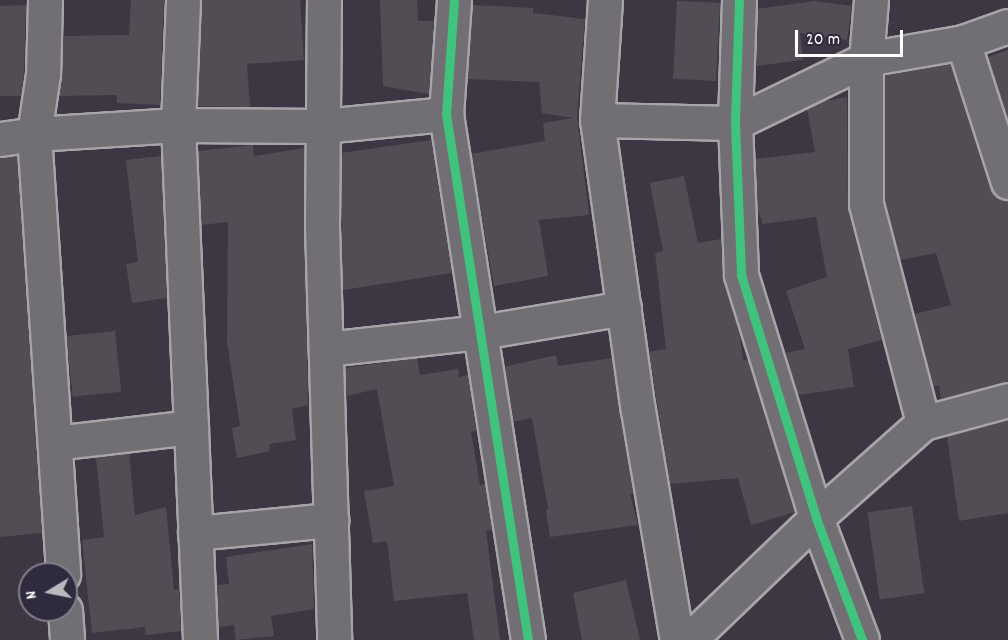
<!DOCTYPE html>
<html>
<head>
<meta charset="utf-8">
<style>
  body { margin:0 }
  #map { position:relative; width:1008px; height:640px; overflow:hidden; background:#3c3742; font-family:Dekko,sans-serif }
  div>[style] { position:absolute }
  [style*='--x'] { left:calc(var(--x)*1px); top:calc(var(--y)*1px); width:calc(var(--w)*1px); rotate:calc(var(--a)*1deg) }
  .building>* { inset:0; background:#534c55; transform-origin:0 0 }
  .roads { filter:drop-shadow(2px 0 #a7a5aa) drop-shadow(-2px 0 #a7a5aa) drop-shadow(0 2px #a7a5aa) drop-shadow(0 -2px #a7a5aa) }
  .minor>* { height:33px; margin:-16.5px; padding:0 16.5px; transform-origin:16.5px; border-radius:16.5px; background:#716f74 }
  .cycleway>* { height:9px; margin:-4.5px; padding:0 4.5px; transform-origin:4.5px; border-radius:4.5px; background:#40c37c }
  span { translate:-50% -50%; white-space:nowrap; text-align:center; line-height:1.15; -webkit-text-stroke:4.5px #2f2a3d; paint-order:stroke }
  .north { position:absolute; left:18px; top:562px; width:60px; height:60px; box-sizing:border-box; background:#2f2a3d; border:2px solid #827f8b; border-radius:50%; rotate:260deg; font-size:16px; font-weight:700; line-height:24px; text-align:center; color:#fff }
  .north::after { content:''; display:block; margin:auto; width:21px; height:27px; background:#bbb9bd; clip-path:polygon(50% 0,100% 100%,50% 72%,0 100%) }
  .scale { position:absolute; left:795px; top:30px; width:108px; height:27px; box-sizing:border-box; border:3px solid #fff; border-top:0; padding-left:8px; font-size:18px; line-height:21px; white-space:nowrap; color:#fff; -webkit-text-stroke:4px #2f2a3d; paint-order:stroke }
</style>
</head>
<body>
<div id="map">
  <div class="building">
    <div style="clip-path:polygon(131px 0,164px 0,160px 105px,117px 103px,117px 95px,59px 96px,63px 36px,129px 35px)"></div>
    <div style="clip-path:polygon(202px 0,300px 0,304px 60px,247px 64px,250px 107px,198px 106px)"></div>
    <div style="clip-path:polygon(380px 0,417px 0,418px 21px,434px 21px,429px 94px,383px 86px)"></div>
    <div style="clip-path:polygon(815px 1px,852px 6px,847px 40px,800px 33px,803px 60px,756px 66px,757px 9px)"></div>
    <div style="left:720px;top:3px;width:78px;height:43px;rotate:93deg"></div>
    <div style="clip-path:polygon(26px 5px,24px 72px,21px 96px,0 96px,0 6px)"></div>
    <div style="clip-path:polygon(472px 5px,533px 8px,533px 13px,585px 19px,577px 117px,589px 215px,539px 220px,548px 276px,494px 286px,471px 154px,545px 141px,543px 123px,573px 118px,542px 113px,539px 82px,467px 79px)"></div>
    <div style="clip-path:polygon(1008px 50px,1008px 121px,988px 57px)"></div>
    <div style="clip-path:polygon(950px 63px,990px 188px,996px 196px,1008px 200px,1008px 382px,941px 399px,939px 385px,933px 387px,915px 314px,951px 305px,936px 253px,900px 260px,885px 202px,885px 76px)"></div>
    <div style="clip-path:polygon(847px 97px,848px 208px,882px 340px,848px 349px,854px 387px,798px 395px,785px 353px,805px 349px,786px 291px,827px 277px,816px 217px,763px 224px,757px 207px,755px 159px,815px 152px,807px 109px,820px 102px)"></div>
    <div style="clip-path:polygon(431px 140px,452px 273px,343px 290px,341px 153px)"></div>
    <div style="clip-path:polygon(253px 145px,254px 156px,304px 148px,308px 405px,292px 409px,296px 440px,269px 444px,270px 451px,237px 458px,232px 428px,240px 426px,227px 342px,228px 222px,201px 225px,198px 151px)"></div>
    <div style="clip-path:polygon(17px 156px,42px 533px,0 537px,0 157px)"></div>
    <div style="clip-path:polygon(161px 156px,167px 298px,132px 303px,126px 264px,138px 262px,126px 160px)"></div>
    <div style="clip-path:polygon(684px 176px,698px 243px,721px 239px,723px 280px,740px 335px,743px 360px,748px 360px,795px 512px,751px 525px,738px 478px,670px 484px,649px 352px,666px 349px,655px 253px,663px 251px,650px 183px)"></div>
    <div style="left:115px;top:331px;width:61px;height:49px;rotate:84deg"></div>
    <div style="clip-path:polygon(556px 355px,558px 366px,612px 358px,633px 493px,630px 494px,638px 525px,550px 537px,546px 510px,548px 509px,532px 418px,513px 422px,504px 367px)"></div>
    <div style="clip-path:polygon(417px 358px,420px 375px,458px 369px,459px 377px,468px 375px,476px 431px,471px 432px,480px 485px,485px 484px,492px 530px,486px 531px,500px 640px,474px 640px,467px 593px,394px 601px,387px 541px,373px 543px,364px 491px,394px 486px,377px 389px,346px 396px,345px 368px)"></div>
    <div style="clip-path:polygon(1008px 419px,1008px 513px,959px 521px,947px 436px)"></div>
    <div style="clip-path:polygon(129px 453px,135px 515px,166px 507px,174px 590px,179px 589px,181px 631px,146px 635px,145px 627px,92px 633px,82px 540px,104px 537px,96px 457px)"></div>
    <div style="left:912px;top:506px;width:88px;height:45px;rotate:82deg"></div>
    <div style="clip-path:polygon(312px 544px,314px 609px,271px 616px,274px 636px,236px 640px,234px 625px,218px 627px,216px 585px,229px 584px,226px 557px)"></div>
    <div style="clip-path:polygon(626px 580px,640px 640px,582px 640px,573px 593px)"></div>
  </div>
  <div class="roads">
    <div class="minor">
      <div style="--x:45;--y:0;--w:74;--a:91.5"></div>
      <div style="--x:43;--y:74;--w:61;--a:98.5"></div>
      <div style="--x:34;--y:134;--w:441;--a:86.2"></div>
      <div style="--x:183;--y:0;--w:125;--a:92.3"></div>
      <div style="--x:178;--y:125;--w:515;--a:87.55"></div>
      <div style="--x:324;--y:0;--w:226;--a:90.5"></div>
      <div style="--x:322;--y:226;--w:414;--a:88.3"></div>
      <div style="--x:454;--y:0;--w:114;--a:94"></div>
      <div style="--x:446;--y:114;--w:532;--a:81.14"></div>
      <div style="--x:605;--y:0;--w:120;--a:93.8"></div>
      <div style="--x:597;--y:120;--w:293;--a:82"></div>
      <div style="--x:638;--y:410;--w:233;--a:80.4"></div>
      <div style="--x:739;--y:0;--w:123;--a:91.9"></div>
      <div style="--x:735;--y:123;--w:152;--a:87.7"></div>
      <div style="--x:741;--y:275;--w:254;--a:72.8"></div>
      <div style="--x:816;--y:518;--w:130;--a:69.3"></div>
      <div style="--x:871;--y:0;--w:59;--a:94.8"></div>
      <div style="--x:866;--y:59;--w:145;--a:90"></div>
      <div style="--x:866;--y:204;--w:226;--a:75.4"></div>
      <div style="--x:963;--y:42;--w:147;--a:72.2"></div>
      <div style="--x:597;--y:120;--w:138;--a:1.2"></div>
      <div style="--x:735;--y:123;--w:146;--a:-26"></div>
      <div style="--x:866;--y:59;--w:98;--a:-9.9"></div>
      <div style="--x:963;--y:42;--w:48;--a:-19.6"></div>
      <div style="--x:0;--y:139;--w:34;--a:-8"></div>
      <div style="--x:34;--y:134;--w:144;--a:-3.6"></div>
      <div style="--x:178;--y:125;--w:145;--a:0.4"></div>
      <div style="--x:323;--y:126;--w:124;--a:-5.6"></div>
      <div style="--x:326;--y:349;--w:156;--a:-6.3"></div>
      <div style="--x:481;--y:332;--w:145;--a:-9.5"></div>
      <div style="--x:55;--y:443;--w:137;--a:-6.7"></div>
      <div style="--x:195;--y:533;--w:137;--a:-5.5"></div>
      <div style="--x:65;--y:610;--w:30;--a:86"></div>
      <div style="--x:689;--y:640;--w:176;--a:-43.8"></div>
      <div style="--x:816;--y:518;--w:143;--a:-41.6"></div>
      <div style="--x:923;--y:423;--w:88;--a:-15.1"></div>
    </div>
  </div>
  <div class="cycleway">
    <div style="--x:454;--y:0;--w:114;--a:94"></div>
    <div style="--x:446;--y:114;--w:532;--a:81.14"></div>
    <div style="--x:739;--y:0;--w:123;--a:91.9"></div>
    <div style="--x:735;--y:123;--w:152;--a:87.7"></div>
    <div style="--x:741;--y:275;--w:254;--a:72.8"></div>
    <div style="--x:816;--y:518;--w:130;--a:69.3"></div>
  </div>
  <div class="north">N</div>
  <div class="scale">20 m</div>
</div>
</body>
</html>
